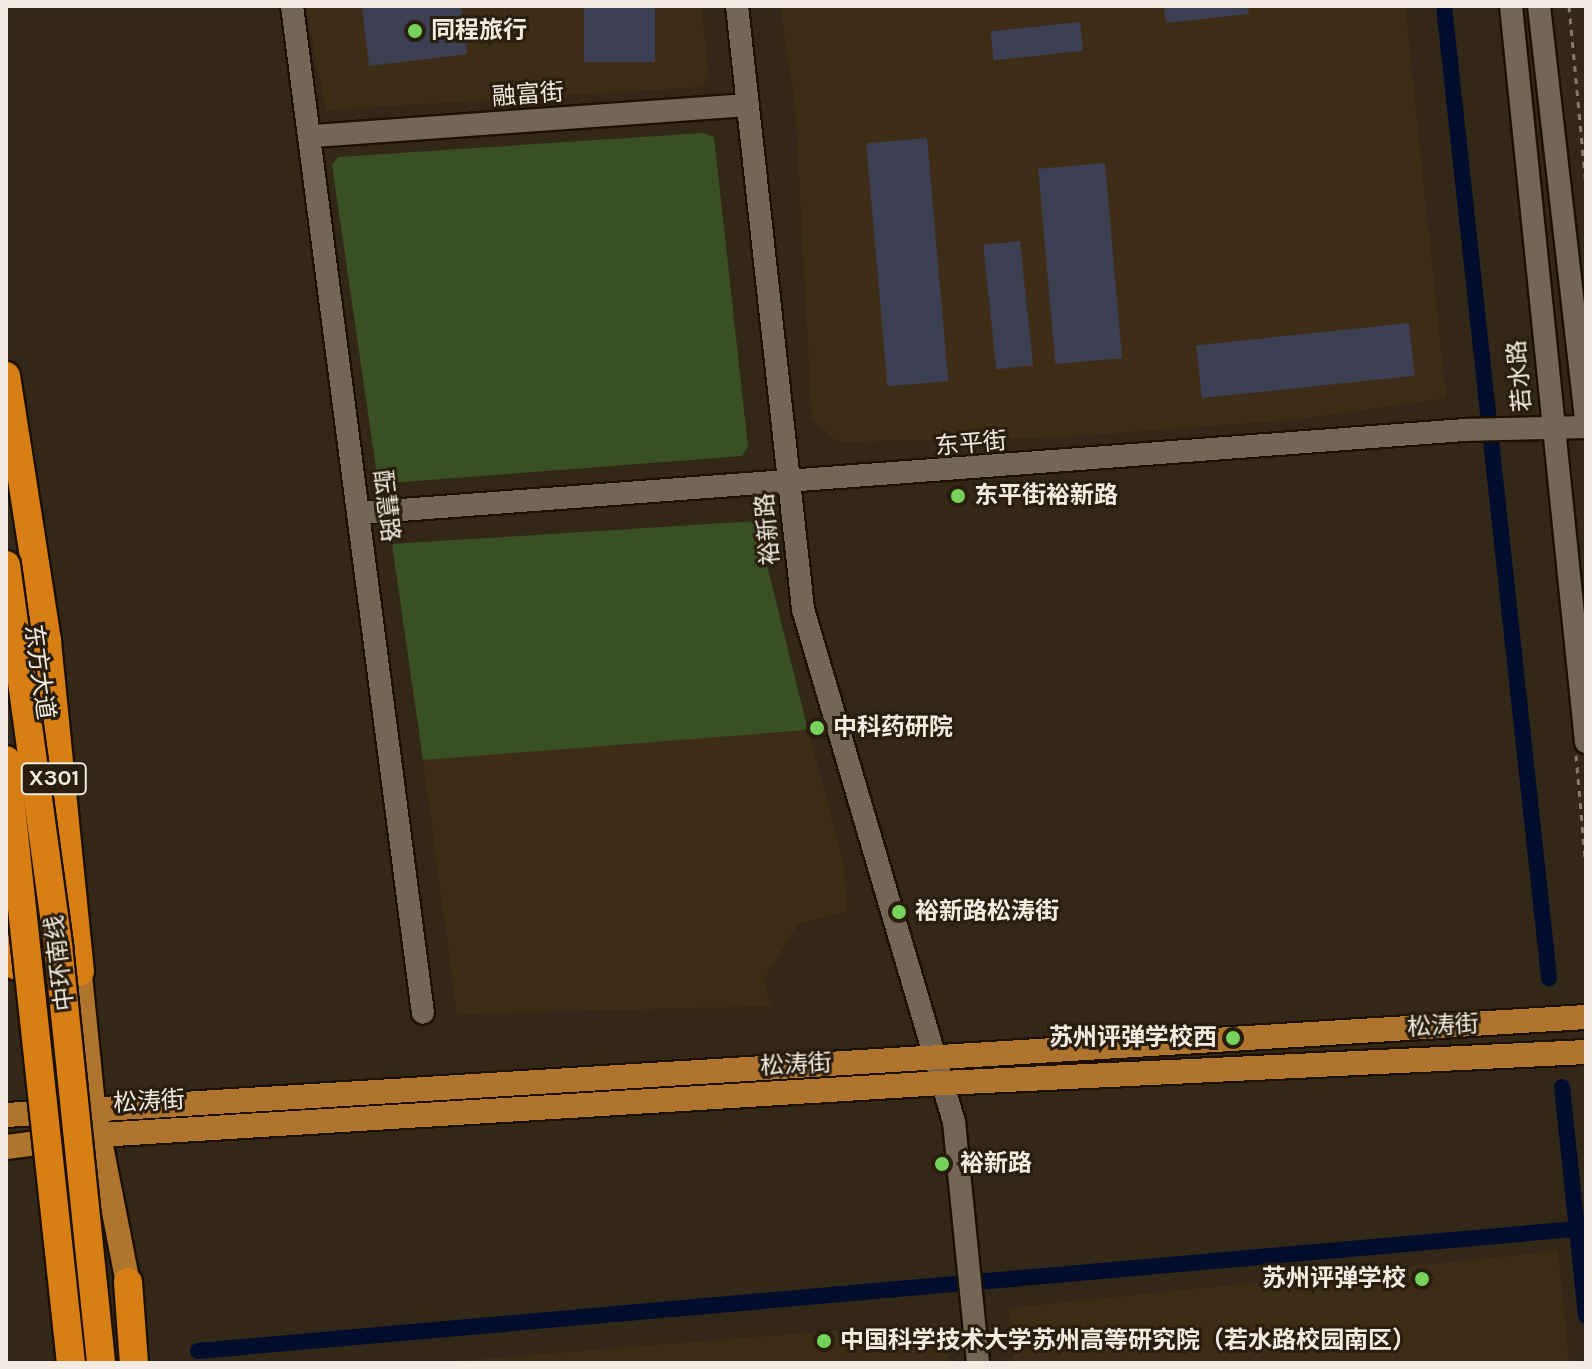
<!DOCTYPE html>
<html>
<head>
<meta charset="utf-8">
<style>
  body { margin:0 }
  #map { position:relative; width:1592px; height:1369px; overflow:hidden; background:#332717; font-family:Karla,"Noto Sans SC",sans-serif }
  div>[style] { position:absolute }
  [style*='--x'] { left:calc(var(--x)*1px); top:calc(var(--y)*1px); width:calc(var(--w)*1px); rotate:calc(var(--a)*1deg) }
  .built>* { inset:0; background:#3d2d16 }
  .green>* { inset:0; background:#395024 }
  .canal>* { height:16px; margin:-8px; padding:0 8px; transform-origin:8px; border-radius:8px; background:#000d2c }
  .building>* { inset:0; background:#3d3f52; transform-origin:0 0 }
  .path>* { height:3px; margin-top:-1.5px; transform-origin:0; background:repeating-linear-gradient(90deg,#847a6c 0 6px,transparent 0 12px) }
  .roads { filter:drop-shadow(2px 0 #1b1002) drop-shadow(-2px 0 #1b1002) drop-shadow(0 2px #1b1002) drop-shadow(0 -2px #1b1002) }
  .secondary>* { height:22px; margin:-11px; padding:0 11px; transform-origin:11px; border-radius:11px; background:#746654 }
  .primary>* { height:24px; margin:-12px; padding:0 12px; transform-origin:12px; border-radius:12px; background:#af752e }
  .highway>* { height:28px; margin:-14px; padding:0 14px; transform-origin:14px; border-radius:14px; background:#d77f15 }
  .bridges { filter:drop-shadow(2px 0 #1b1002) drop-shadow(-2px 0 #1b1002) drop-shadow(0 2px #1b1002) drop-shadow(0 -2px #1b1002) }
  .highway-bridge>* { height:28px; margin:-14px; padding:0 14px; transform-origin:14px; border-radius:14px; background:#d77f15 }
  .dots>* { width:22px; height:22px; translate:-50% -50%; box-sizing:border-box; border:4px solid #291e0d; border-radius:50% }
  span { translate:-50% -50%; white-space:nowrap; text-align:center; line-height:1.15; -webkit-text-stroke:6px #291e0d; paint-order:stroke }
  .shield-label span { padding:2px 6px; background:#291e0d; border:2px solid; border-radius:6px; -webkit-text-stroke-width:0 }
  .shield-label { font-size:22px; color:#f3ebe1; font-weight:700 }
  .poi-label { font-size:24px; color:#f3ebe1; font-weight:700 }
  .left { translate:0 -50%; text-align:left }
  .right { translate:-100% -50%; text-align:right }
  .street-label { font-size:24px; color:#f3ebe1 }
  .frame { position:absolute; inset:0; border:8px solid #f3ebe1; pointer-events:none }
</style>
</head>
<body>
<div id="map">
  <div class="built">
    <div style="clip-path:polygon(306px 6px,701px 6px,709px 76px,702px 87px,326px 110px)"></div>
    <div style="clip-path:polygon(780px 6px,1405px 6px,1446px 398px,1302px 419px,1064px 437px,838px 442px,812px 420px,795px 103px)"></div>
    <div style="clip-path:polygon(808px 730px,843px 860px,847px 911px,798px 924px,763px 981px,772px 1006px,457px 1014px,423px 760px)"></div>
    <div style="clip-path:polygon(1558px 1251px,1569px 1363px,1014px 1363px,1009px 1308px)"></div>
    <div style="clip-path:polygon(945px 1322px,949px 1363px,456px 1363px,456px 1361px)"></div>
  </div>
  <div class="green">
    <div style="clip-path:polygon(703px 133px,714px 137px,748px 447px,742px 456px,391px 483px,377px 475px,332px 165px,338px 157px)"></div>
    <div style="clip-path:polygon(756px 521px,808px 730px,423px 760px,392px 544px)"></div>
  </div>
  <div class="canal">
    <div style="--x:1444;--y:6;--w:978;--a:83.83"></div>
    <div style="--x:1562;--y:1087;--w:230;--a:84"></div>
    <div style="--x:198;--y:1351;--w:1393;--a:-5.06"></div>
  </div>
  <div class="building">
    <div style="clip-path:polygon(362px 6px,461px 6px,467px 54px,369px 66px)"></div>
    <div style="left:584px;top:6px;width:71px;height:56px"></div>
    <div style="clip-path:polygon(1164px 6px,1248px 6px,1249px 14px,1166px 23px)"></div>
    <div style="left:1080px;top:22px;width:29px;height:90px;rotate:84deg"></div>
    <div style="left:927px;top:138px;width:244px;height:61px;rotate:85deg"></div>
    <div style="left:1105px;top:163px;width:196px;height:67px;rotate:85deg"></div>
    <div style="left:1020px;top:241px;width:125px;height:37px;rotate:84deg"></div>
    <div style="left:1409px;top:323px;width:53px;height:214px;rotate:84deg"></div>
  </div>
  <div class="path">
    <div style="--x:1569;--y:6;--w:182;--a:84.6"></div>
    <div style="--x:1576;--y:755;--w:115;--a:85"></div>
  </div>
  <div class="roads">
    <div class="secondary">
      <div style="--x:292;--y:6;--w:1015;--a:82.59"></div>
      <div style="--x:737;--y:6;--w:607;--a:83.75"></div>
      <div style="--x:803;--y:609;--w:535;--a:73.6"></div>
      <div style="--x:954;--y:1122;--w:242;--a:84.3"></div>
      <div style="--x:1511;--y:6;--w:740;--a:84.18"></div>
      <div style="--x:1539;--y:6;--w:418;--a:83.5"></div>
      <div style="--x:314;--y:136;--w:434;--a:-4.1"></div>
      <div style="--x:361;--y:513;--w:1106;--a:-4.3"></div>
      <div style="--x:1464;--y:430;--w:122;--a:-1.4"></div>
    </div>
    <div class="primary">
      <div style="--x:6;--y:898;--w:49;--a:81.9"></div>
      <div style="--x:78;--y:955;--w:151;--a:84.3"></div>
      <div style="--x:93;--y:1105;--w:197;--a:78.9"></div>
      <div style="--x:6;--y:1115;--w:1583;--a:-3.55"></div>
      <div style="--x:6;--y:1147;--w:94;--a:-7.4"></div>
      <div style="--x:99;--y:1135;--w:846;--a:-3.53"></div>
      <div style="--x:943;--y:1083;--w:644;--a:-2.76"></div>
    </div>
    <div class="highway">
      <div style="--x:6;--y:376;--w:269;--a:81.2"></div>
      <div style="--x:47;--y:642;--w:331;--a:84.3"></div>
      <div style="--x:6;--y:931;--w:36;--a:74"></div>
      <div style="--x:128;--y:1282;--w:81;--a:85.8"></div>
    </div>
  </div>
  <div class="bridges">
    <div class="highway-bridge">
      <div style="--x:6;--y:565;--w:385;--a:82.2"></div>
      <div style="--x:58;--y:946;--w:419;--a:84.1"></div>
      <div style="--x:6;--y:760;--w:606;--a:83.85"></div>
    </div>
  </div>
  <div class="dots">
    <div style="left:415px;top:31px;background:#76d25a"></div>
    <div style="left:958px;top:496px;background:#76d25a"></div>
    <div style="left:817px;top:728px;background:#76d25a"></div>
    <div style="left:899px;top:912px;background:#76d25a"></div>
    <div style="left:1233px;top:1038px;background:#76d25a"></div>
    <div style="left:942px;top:1164px;background:#76d25a"></div>
    <div style="left:1422px;top:1279px;background:#76d25a"></div>
    <div style="left:824px;top:1341px;background:#76d25a"></div>
  </div>
  <div class="shield-label">
    <span style="left:54px;top:779px">X301</span>
  </div>
  <div class="poi-label">
    <span class="left" style="left:431px;top:31px">同程旅行</span>
    <span class="left" style="left:974px;top:496px">东平街裕新路</span>
    <span class="left" style="left:833px;top:728px">中科药研院</span>
    <span class="left" style="left:915px;top:912px">裕新路松涛街</span>
    <span class="right" style="left:1217px;top:1038px">苏州评弹学校西</span>
    <span class="left" style="left:960px;top:1164px">裕新路</span>
    <span class="right" style="left:1406px;top:1279px">苏州评弹学校</span>
    <span class="left" style="left:840px;top:1341px">中国科学技术大学苏州高等研究院（若水路校园南区）</span>
  </div>
  <div class="street-label">
    <span style="left:528px;top:95px;rotate:-4deg">融富街</span>
    <span style="left:1520px;top:376px;rotate:-95deg">若水路</span>
    <span style="left:971px;top:444px;rotate:-5deg">东平街</span>
    <span style="left:386px;top:506px;rotate:83deg">酝慧路</span>
    <span style="left:768px;top:529px;rotate:-95deg">裕新路</span>
    <span style="left:39px;top:672px;rotate:82deg">东方大道</span>
    <span style="left:60px;top:963px;rotate:-97deg">中环南线</span>
    <span style="left:1443px;top:1026px;rotate:-3deg">松涛街</span>
    <span style="left:796px;top:1065px;rotate:-3deg">松涛街</span>
    <span style="left:149px;top:1102px;rotate:-3deg">松涛街</span>
  </div>
  <div class="frame"></div>
</div>
</body>
</html>
